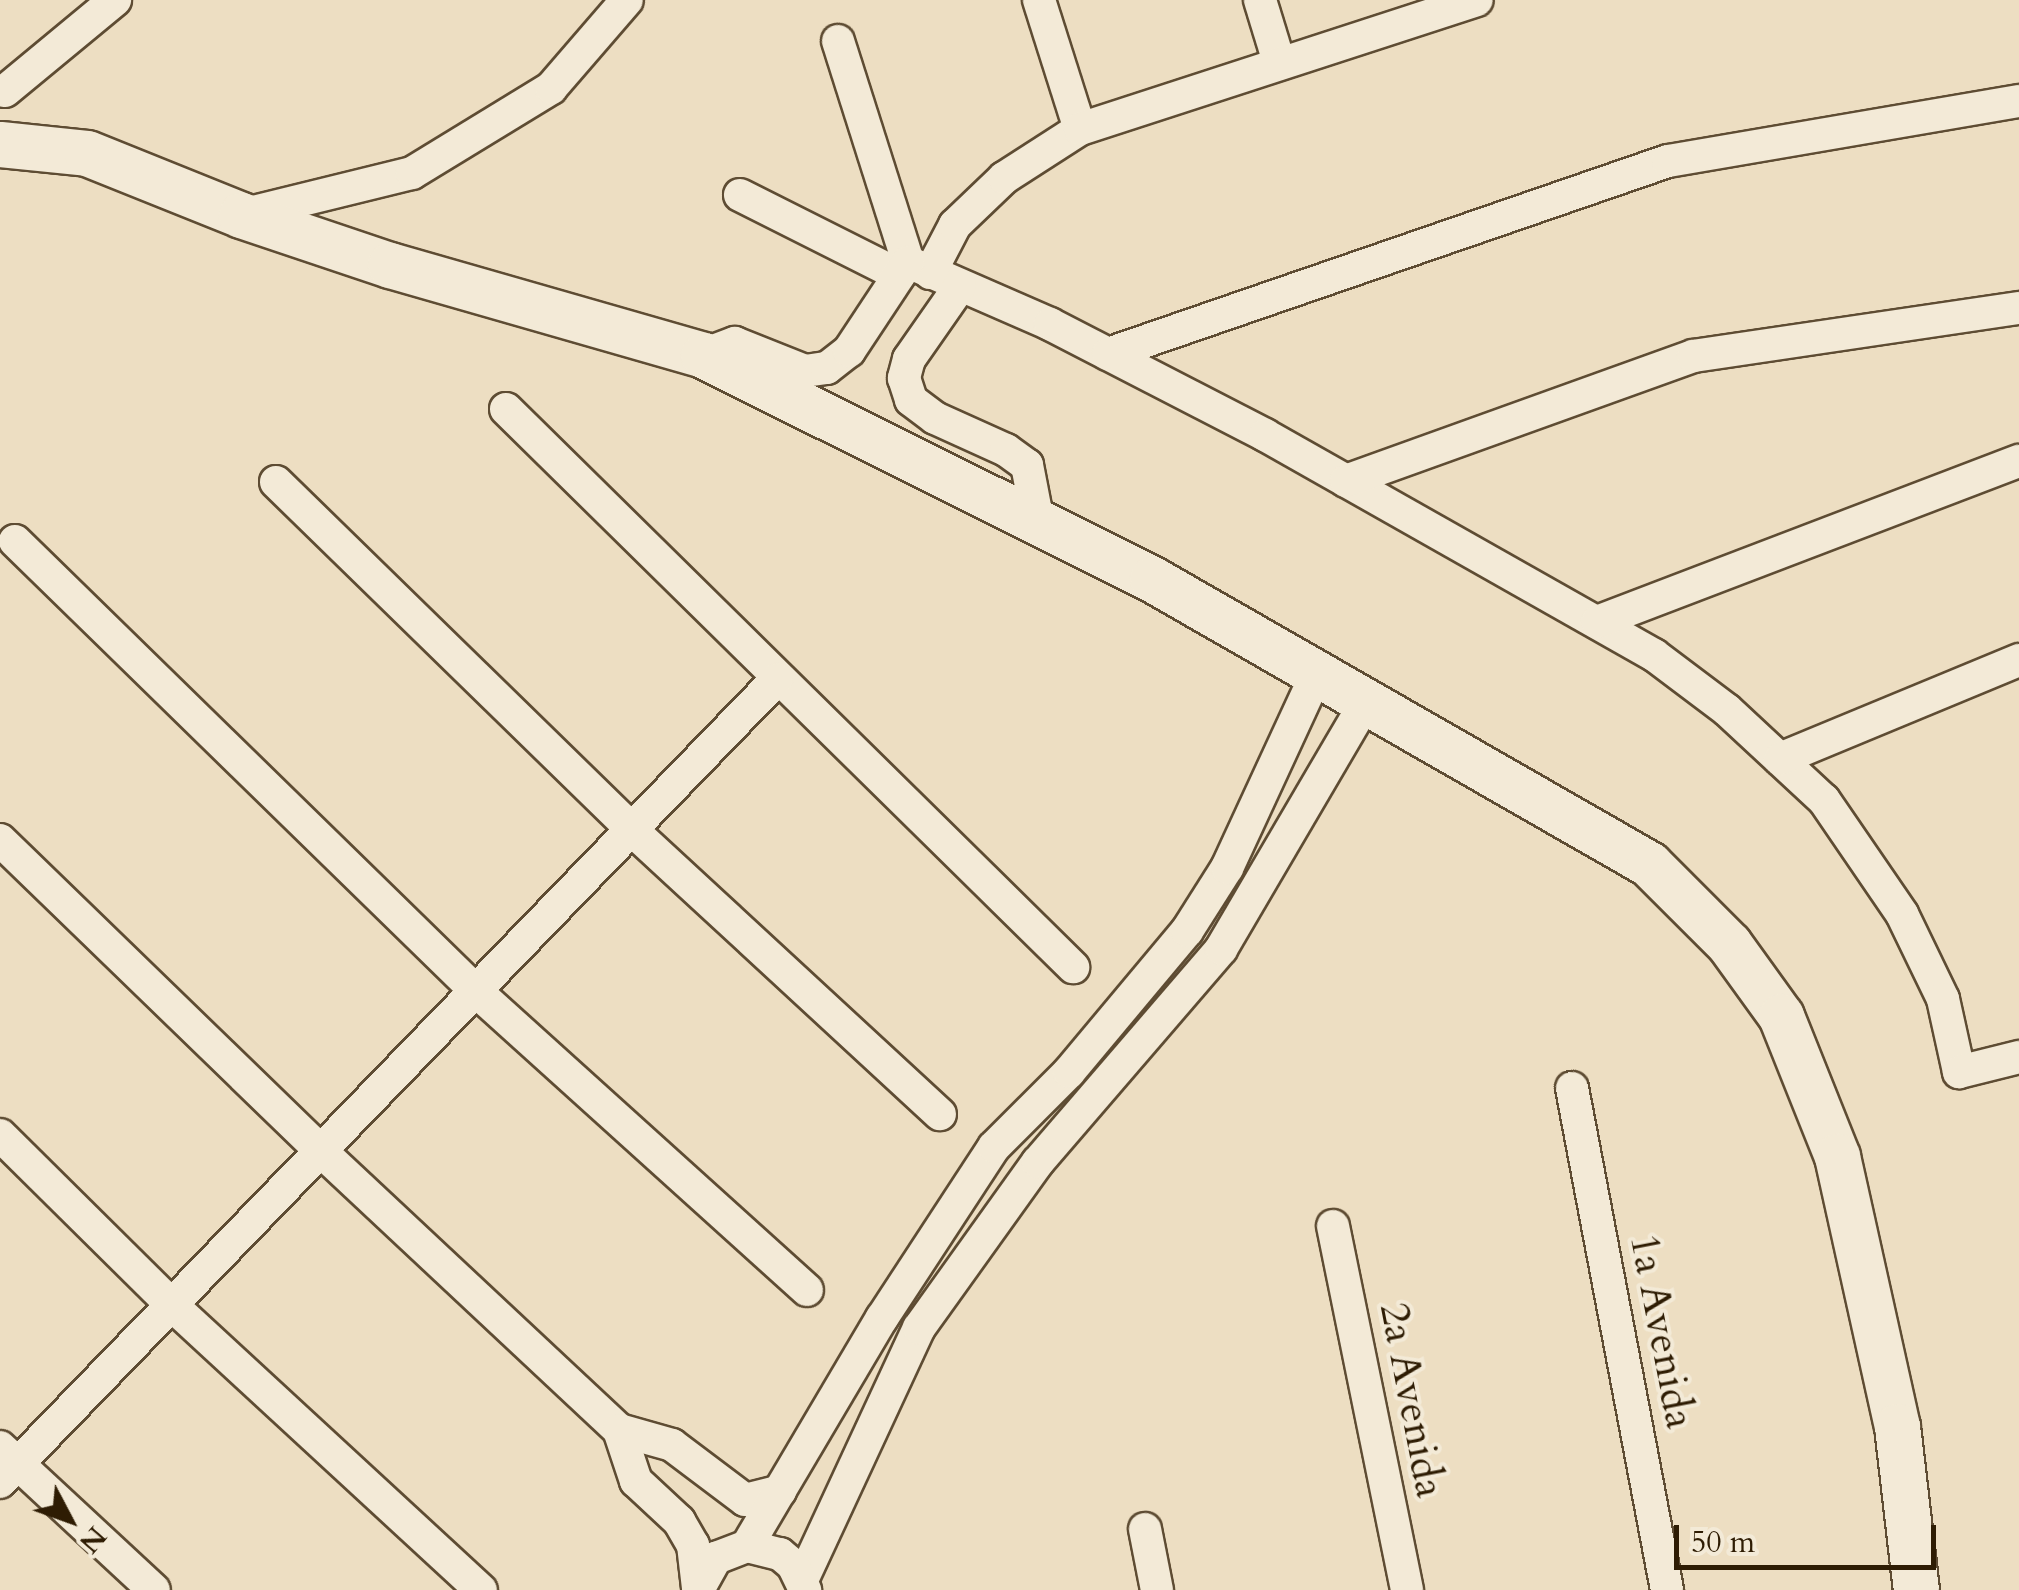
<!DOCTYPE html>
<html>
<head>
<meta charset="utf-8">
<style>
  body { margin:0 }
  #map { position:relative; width:2019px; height:1590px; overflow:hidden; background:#eddec2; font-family:Cardo,serif }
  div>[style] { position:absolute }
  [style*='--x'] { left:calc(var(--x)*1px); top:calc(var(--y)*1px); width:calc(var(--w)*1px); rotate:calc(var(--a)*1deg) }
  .roads { filter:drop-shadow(2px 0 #5e4c33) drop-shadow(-2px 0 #5e4c33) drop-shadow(0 2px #5e4c33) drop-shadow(0 -2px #5e4c33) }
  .street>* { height:32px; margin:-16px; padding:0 16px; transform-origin:16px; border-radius:16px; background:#f3ead7 }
  .secondary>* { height:45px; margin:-22.5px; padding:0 22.5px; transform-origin:22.5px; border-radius:22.5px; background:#f3ead7 }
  span { translate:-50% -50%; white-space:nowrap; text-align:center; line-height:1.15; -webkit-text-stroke:8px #f3ead7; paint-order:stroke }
  .street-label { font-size:42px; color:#2e1c03 }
  .north { position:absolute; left:20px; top:1470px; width:100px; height:100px; -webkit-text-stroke:8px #f3ead7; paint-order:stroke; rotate:131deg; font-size:28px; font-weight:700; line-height:40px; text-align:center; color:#2e1c03 }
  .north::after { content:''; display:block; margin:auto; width:35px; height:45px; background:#2e1c03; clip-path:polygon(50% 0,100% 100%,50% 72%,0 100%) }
  .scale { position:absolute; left:1674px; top:1525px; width:262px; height:45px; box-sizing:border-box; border:5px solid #2e1c03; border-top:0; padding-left:12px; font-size:30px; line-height:35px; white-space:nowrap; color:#2e1c03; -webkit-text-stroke:8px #f3ead7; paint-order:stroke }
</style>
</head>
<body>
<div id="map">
  <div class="roads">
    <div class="street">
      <div style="--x:1039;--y:0;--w:135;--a:72.4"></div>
      <div style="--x:1260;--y:0;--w:65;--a:73"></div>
      <div style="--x:838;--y:41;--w:232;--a:72.4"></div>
      <div style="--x:908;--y:262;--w:155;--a:23.6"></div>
      <div style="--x:1050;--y:324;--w:242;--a:27.3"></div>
      <div style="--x:1265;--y:435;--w:447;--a:29.5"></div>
      <div style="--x:1654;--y:655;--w:91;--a:37"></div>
      <div style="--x:1727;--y:710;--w:132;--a:42.9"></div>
      <div style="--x:1824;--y:800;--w:138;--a:55.6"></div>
      <div style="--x:1902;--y:914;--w:94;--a:64.2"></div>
      <div style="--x:1943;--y:999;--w:75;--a:77.6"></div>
      <div style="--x:1959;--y:1072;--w:62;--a:-14"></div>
      <div style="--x:5;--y:91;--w:143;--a:-39.6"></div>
      <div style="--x:740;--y:195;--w:178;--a:26.7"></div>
      <div style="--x:241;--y:215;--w:176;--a:-13.8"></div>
      <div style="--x:412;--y:173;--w:163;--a:-31.4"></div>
      <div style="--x:551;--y:88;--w:116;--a:-49.2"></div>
      <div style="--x:930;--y:273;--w:54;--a:-62.5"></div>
      <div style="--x:955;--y:225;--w:68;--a:-43.8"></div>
      <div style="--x:1004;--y:178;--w:90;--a:-32.8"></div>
      <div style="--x:1080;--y:129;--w:417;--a:-18"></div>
      <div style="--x:960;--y:286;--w:89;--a:124.9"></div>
      <div style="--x:909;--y:359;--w:20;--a:105"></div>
      <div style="--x:904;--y:378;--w:23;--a:72"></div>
      <div style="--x:911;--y:400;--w:30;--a:37"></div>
      <div style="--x:935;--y:418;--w:78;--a:24.3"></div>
      <div style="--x:1006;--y:450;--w:26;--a:36"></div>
      <div style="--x:1027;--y:465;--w:58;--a:79.1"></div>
      <div style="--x:1108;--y:354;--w:592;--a:-19.02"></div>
      <div style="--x:1668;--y:161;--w:356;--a:-9.7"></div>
      <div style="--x:703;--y:355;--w:34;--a:-21"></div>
      <div style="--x:735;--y:343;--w:75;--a:21.8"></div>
      <div style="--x:805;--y:371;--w:22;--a:-8"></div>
      <div style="--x:827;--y:368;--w:28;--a:-38"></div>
      <div style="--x:849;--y:351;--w:107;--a:-56.5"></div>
      <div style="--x:506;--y:409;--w:796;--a:44.54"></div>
      <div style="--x:1346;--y:481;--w:369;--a:-19.8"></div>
      <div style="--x:1693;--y:356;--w:330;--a:-8.4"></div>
      <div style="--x:276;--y:482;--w:498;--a:44.3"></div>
      <div style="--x:632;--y:830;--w:419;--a:42.7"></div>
      <div style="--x:15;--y:541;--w:644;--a:44.31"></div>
      <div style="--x:476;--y:991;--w:446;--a:42.1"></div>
      <div style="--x:1597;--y:622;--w:452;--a:-20.9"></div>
      <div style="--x:1780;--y:759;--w:259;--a:-22.5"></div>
      <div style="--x:0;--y:840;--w:448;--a:44.1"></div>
      <div style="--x:322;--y:1152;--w:407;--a:43.1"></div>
      <div style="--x:619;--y:1430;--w:55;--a:15.8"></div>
      <div style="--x:672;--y:1445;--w:91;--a:37"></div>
      <div style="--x:745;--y:1500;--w:36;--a:-14"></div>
      <div style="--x:1572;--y:1088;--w:511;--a:79.28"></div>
      <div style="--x:0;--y:1135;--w:243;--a:44.7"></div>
      <div style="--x:173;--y:1306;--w:419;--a:42.7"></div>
      <div style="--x:1333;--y:1226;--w:371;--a:78.5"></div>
      <div style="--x:619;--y:1430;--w:54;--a:71.6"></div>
      <div style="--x:636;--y:1481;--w:59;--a:42.9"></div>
      <div style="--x:679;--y:1521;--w:28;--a:60"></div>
      <div style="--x:693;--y:1545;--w:43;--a:83.4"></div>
      <div style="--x:0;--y:1447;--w:210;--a:42.9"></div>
      <div style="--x:0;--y:1482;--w:1117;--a:-45.94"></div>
      <div style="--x:1145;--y:1529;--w:62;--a:78.9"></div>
      <div style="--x:747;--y:1546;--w:265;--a:-59.4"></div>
      <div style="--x:882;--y:1318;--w:204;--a:-56.8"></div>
      <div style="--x:994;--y:1147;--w:106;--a:-45"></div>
      <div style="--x:1069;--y:1072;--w:184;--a:-50.1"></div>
      <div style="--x:1187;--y:931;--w:75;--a:-57.6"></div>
      <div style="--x:1227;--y:868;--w:217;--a:-65.2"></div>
      <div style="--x:802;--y:1580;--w:278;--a:-65.1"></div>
      <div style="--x:919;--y:1328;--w:204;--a:-54.4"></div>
      <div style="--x:1038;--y:1162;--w:281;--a:-49.3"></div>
      <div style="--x:1221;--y:949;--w:286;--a:-59.6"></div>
      <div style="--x:698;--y:1590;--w:37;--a:-61"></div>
      <div style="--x:716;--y:1558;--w:33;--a:-21"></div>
      <div style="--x:747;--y:1546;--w:34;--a:14"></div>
      <div style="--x:780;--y:1554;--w:17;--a:40"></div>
      <div style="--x:793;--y:1565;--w:28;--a:64"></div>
    </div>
    <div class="secondary">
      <div style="--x:0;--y:144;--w:87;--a:5.9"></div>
      <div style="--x:87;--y:153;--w:166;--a:21.9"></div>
      <div style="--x:241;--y:215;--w:157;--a:18.6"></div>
      <div style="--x:390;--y:265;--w:326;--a:16"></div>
      <div style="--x:703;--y:355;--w:502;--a:26.51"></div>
      <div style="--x:1152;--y:579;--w:573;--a:29.83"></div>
      <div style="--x:1649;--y:864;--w:113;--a:45"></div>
      <div style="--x:1729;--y:944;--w:89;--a:54.2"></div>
      <div style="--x:1781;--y:1016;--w:151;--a:68.2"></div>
      <div style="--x:1837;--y:1156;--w:277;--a:77.5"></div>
      <div style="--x:1897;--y:1426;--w:165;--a:83.4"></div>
    </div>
  </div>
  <div class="street-label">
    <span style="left:1662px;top:1331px;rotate:79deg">1a Avenida</span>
    <span style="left:1412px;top:1400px;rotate:79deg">2a Avenida</span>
  </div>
  <div class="north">N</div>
  <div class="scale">50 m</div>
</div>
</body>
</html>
